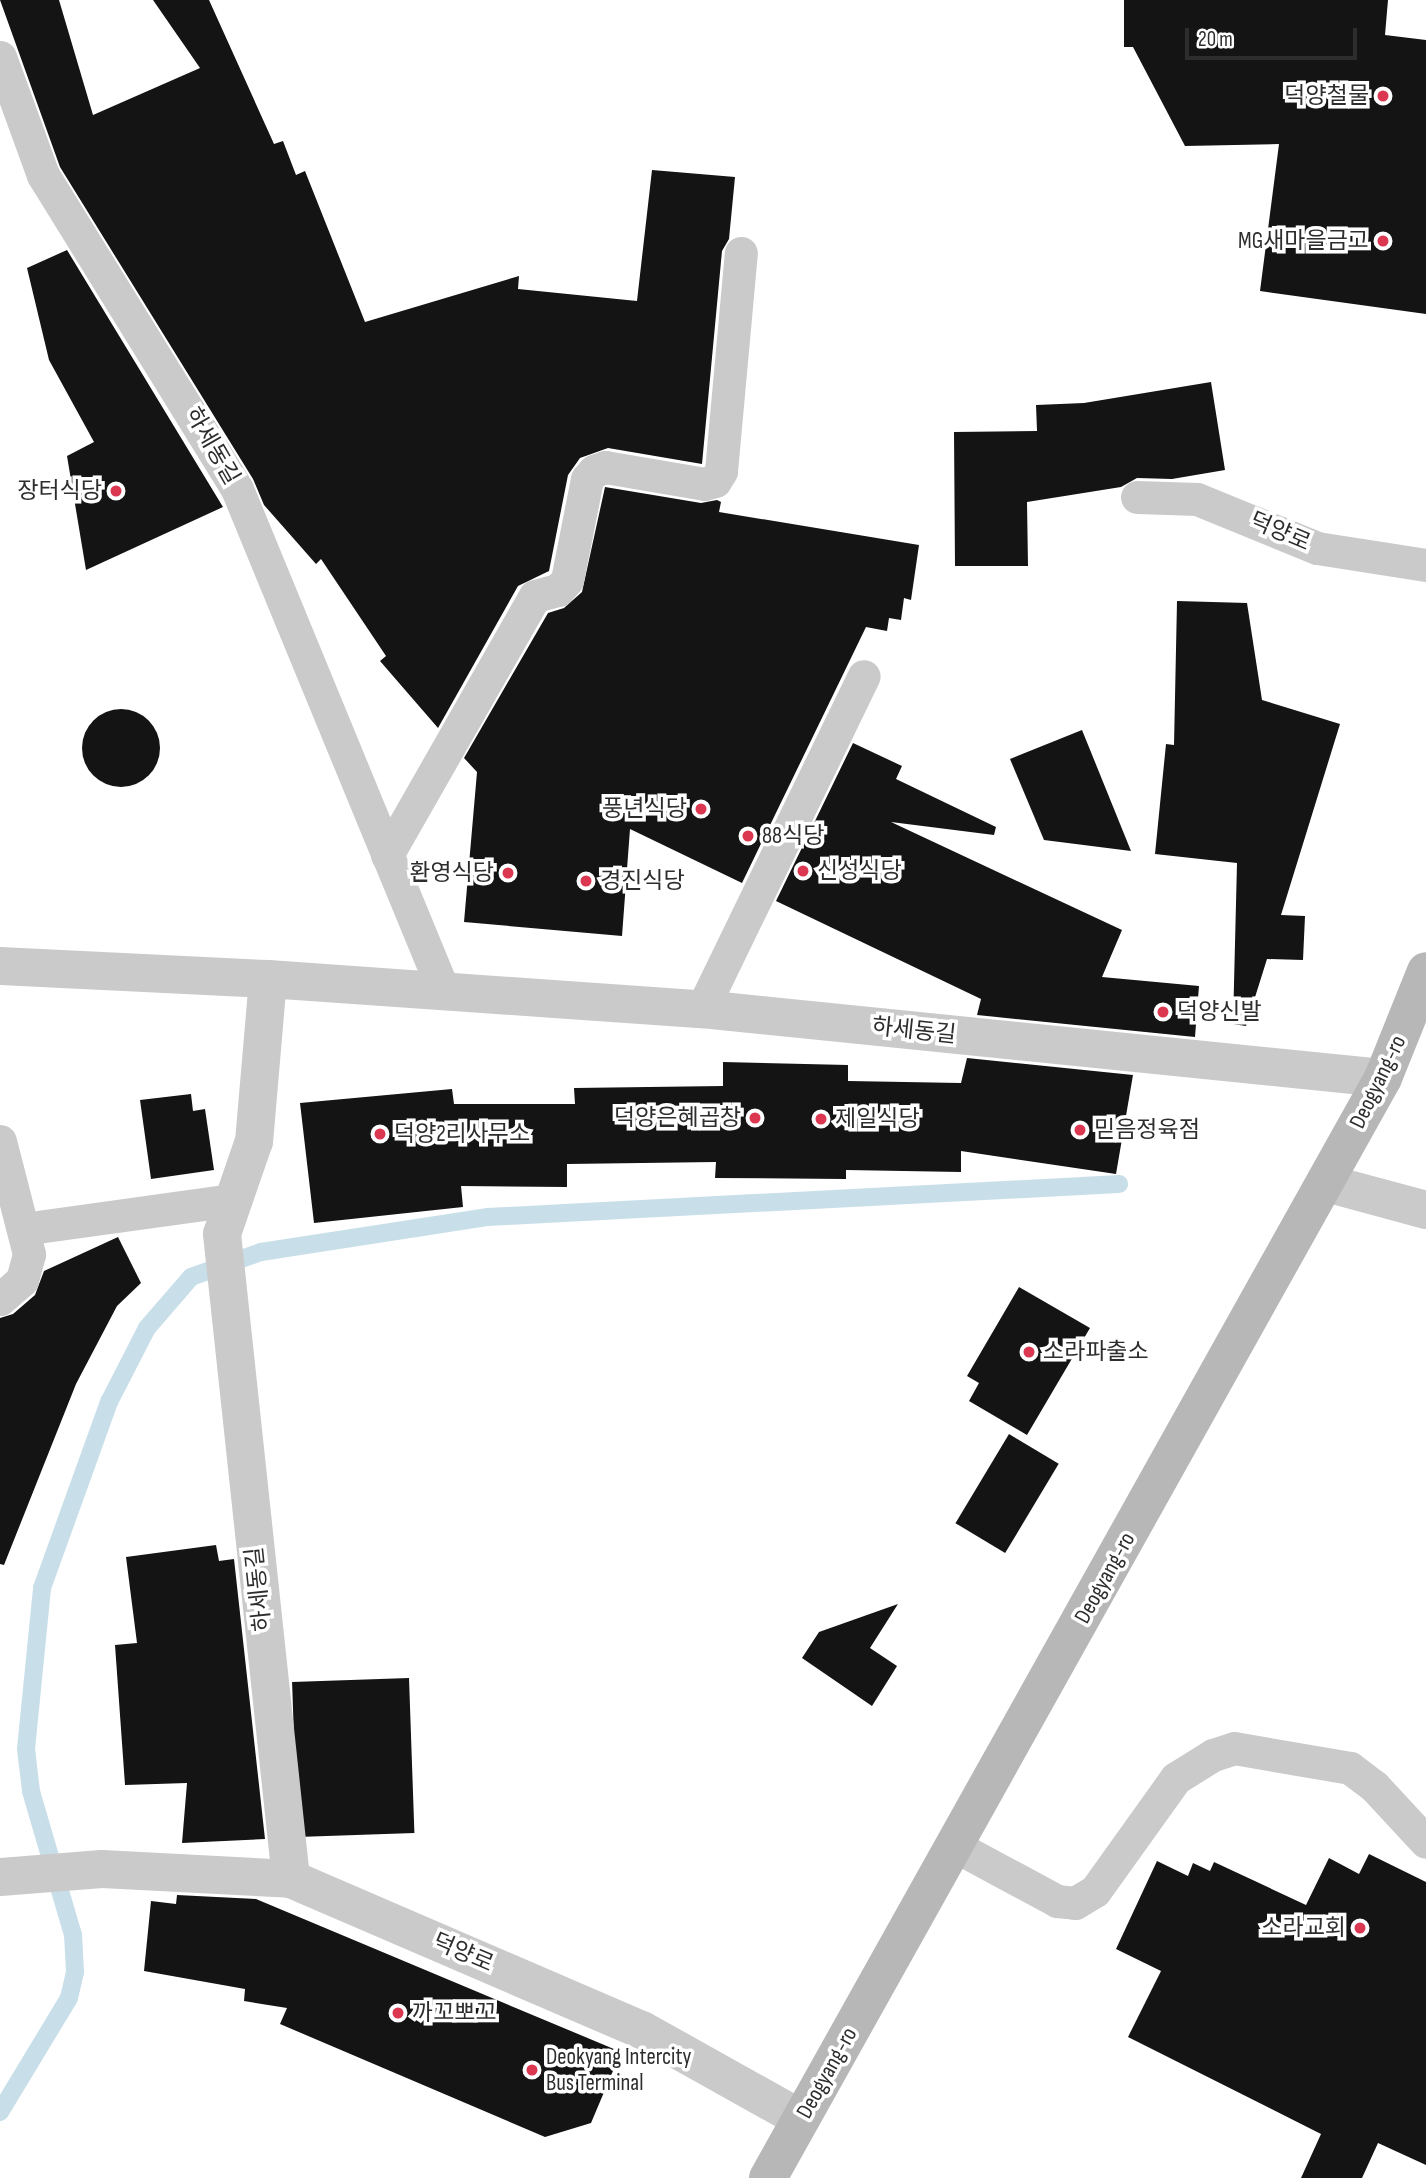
<!DOCTYPE html>
<html>
<head>
<meta charset="utf-8">
<style>
  body { margin:0 }
  #map { position:relative; width:1426px; height:2178px; overflow:hidden; background:#fff; font-family:"Sofia Sans Condensed","Noto Sans KR",sans-serif }
  div>[style] { position:absolute }
  [style*='--x'] { left:calc(var(--x)*1px); top:calc(var(--y)*1px); width:calc(var(--w)*1px); rotate:calc(var(--a)*1deg) }
  .stream>* { height:18px; margin:-9px; padding:0 9px; transform-origin:9px; border-radius:9px; background:#c8dfe9 }
  .building>* { inset:0; background:#141414; transform-origin:0 0 }
  .round { border-radius:50% }
  .service>* { height:33px; margin:-16.5px; padding:0 16.5px; transform-origin:16.5px; border-radius:16.5px; background:#cacaca }
  .minor>* { height:38px; margin:-19px; padding:0 19px; transform-origin:19px; border-radius:19px; background:#cacaca }
  .secondary>* { height:38px; margin:-19px; padding:0 19px; transform-origin:19px; border-radius:19px; background:#b7b7b7 }
  .dots>* { width:19px; height:19px; translate:-50% -50%; box-sizing:border-box; border:4px solid #fff; border-radius:50% }
  span { translate:-50% -50%; white-space:nowrap; text-align:center; line-height:1.15; -webkit-text-stroke:7px #fff; paint-order:stroke }
  .poi-label { font-size:23px; color:#2d2d2d }
  .right { translate:-100% -50%; text-align:right }
  .left { translate:0 -50%; text-align:left }
  .street-label { font-size:23px; color:#2d2d2d }
  .scale { position:absolute; left:1185px; top:28px; width:172px; height:32px; box-sizing:border-box; border:4px solid #2d2d2d; border-top:0; padding-left:9px; font-size:21px; line-height:24px; white-space:nowrap; color:#2d2d2d; -webkit-text-stroke:5px #fff; paint-order:stroke }
</style>
</head>
<body>
<div id="map">
  <div class="stream">
    <div style="--x:0;--y:2112;--w:133;--a:-58.8"></div>
    <div style="--x:69;--y:1998;--w:27;--a:-77"></div>
    <div style="--x:75;--y:1972;--w:37;--a:-93"></div>
    <div style="--x:73;--y:1935;--w:150;--a:-106.3"></div>
    <div style="--x:31;--y:1791;--w:42;--a:-96.8"></div>
    <div style="--x:26;--y:1749;--w:162;--a:-84.3"></div>
    <div style="--x:42;--y:1588;--w:198;--a:-70.2"></div>
    <div style="--x:109;--y:1402;--w:83;--a:-62.8"></div>
    <div style="--x:147;--y:1328;--w:67;--a:-49.2"></div>
    <div style="--x:191;--y:1277;--w:74;--a:-19.7"></div>
    <div style="--x:261;--y:1252;--w:230;--a:-8.8"></div>
    <div style="--x:488;--y:1217;--w:632;--a:-2.99"></div>
  </div>
  <div class="building">
    <div style="clip-path:polygon(0 0,59px 0,93px 115px,200px 68px,153px 0,209px 0,274px 144px,283px 141px,296px 175px,305px 171px,365px 322px,519px 276px,518px 289px,637px 301px,652px 170px,735px 177px,729px 239px,722px 251px,702px 464px,608px 448px,580px 458px,568px 475px,549px 571px,518px 586px,438px 728px,380px 661px,386px 656px,321px 559px,316px 564px,264px 505px,253px 479px,60px 167px)"></div>
    <div style="clip-path:polygon(1124px 0,1388px 0,1385px 35px,1426px 40px,1426px 314px,1260px 291px,1279px 144px,1185px 146px,1133px 47px,1124px 47px)"></div>
    <div style="clip-path:polygon(67px 250px,223px 507px,86px 570px,67px 456px,94px 442px,49px 360px,27px 268px)"></div>
    <div style="clip-path:polygon(1211px 382px,1225px 470px,1172px 479px,1137px 478px,1121px 487px,1027px 502px,1028px 566px,955px 566px,954px 432px,1037px 431px,1036px 405px,1084px 403px)"></div>
    <div style="clip-path:polygon(605px 487px,701px 503px,717px 500px,721px 502px,719px 512px,919px 545px,911px 600px,904px 598px,901px 620px,889px 618px,887px 631px,866px 627px,742px 883px,630px 829px,622px 936px,464px 922px,477px 772px,464px 758px,548px 613px,564px 608px,582px 592px)"></div>
    <div style="clip-path:polygon(1177px 601px,1247px 603px,1262px 700px,1340px 724px,1281px 915px,1305px 916px,1303px 960px,1267px 959px,1246px 1026px,1233px 1024px,1237px 863px,1155px 854px,1166px 744px,1174px 745px)"></div>
    <div class="round" style="left:82px;top:709px;width:78px;height:78px"></div>
    <div style="clip-path:polygon(1082px 730px,1131px 851px,1044px 840px,1010px 759px)"></div>
    <div style="clip-path:polygon(853px 743px,902px 766px,896px 779px,996px 827px,994px 835px,891px 822px,1122px 930px,1102px 977px,1199px 986px,1195px 1037px,977px 1015px,981px 999px,776px 901px)"></div>
    <div style="clip-path:polygon(967px 1058px,1133px 1075px,1116px 1174px,961px 1151px,961px 1172px,846px 1170px,846px 1179px,715px 1178px,716px 1162px,567px 1164px,567px 1187px,461px 1186px,463px 1207px,314px 1223px,300px 1103px,452px 1089px,454px 1104px,575px 1104px,574px 1088px,723px 1086px,723px 1062px,848px 1065px,848px 1081px,961px 1083px)"></div>
    <div style="clip-path:polygon(191px 1094px,193px 1111px,205px 1109px,214px 1170px,151px 1179px,140px 1100px)"></div>
    <div style="clip-path:polygon(118px 1237px,141px 1283px,117px 1306px,76px 1384px,4px 1565px,0 1564px,0 1318px,13px 1314px,35px 1295px,44px 1271px)"></div>
    <div style="clip-path:polygon(1019px 1287px,1090px 1328px,1027px 1435px,969px 1401px,979px 1383px,967px 1376px)"></div>
    <div style="left:1009px;top:1434px;width:58px;height:104px;rotate:31deg"></div>
    <div style="clip-path:polygon(216px 1545px,219px 1561px,234px 1559px,265px 1839px,182px 1843px,187px 1783px,125px 1785px,115px 1645px,137px 1643px,126px 1557px)"></div>
    <div style="clip-path:polygon(898px 1604px,870px 1648px,897px 1666px,872px 1706px,802px 1658px,819px 1632px)"></div>
    <div style="left:409px;top:1678px;width:155px;height:117px;rotate:88deg"></div>
    <div style="clip-path:polygon(1369px 1854px,1426px 1882px,1426px 2165px,1378px 2143px,1362px 2178px,1301px 2178px,1321px 2134px,1128px 2037px,1161px 1971px,1116px 1949px,1157px 1861px,1188px 1876px,1193px 1863px,1210px 1871px,1214px 1862px,1306px 1905px,1329px 1858px,1359px 1874px)"></div>
    <div style="clip-path:polygon(177px 1895px,256px 1899px,621px 2052px,591px 2123px,545px 2137px,280px 2024px,287px 2008px,244px 2001px,245px 1989px,144px 1971px,151px 1901px,176px 1904px)"></div>
  </div>
  <div class="service">
    <div style="--x:0;--y:57;--w:126;--a:70"></div>
    <div style="--x:43;--y:175;--w:369;--a:58.3"></div>
    <div style="--x:237;--y:489;--w:544;--a:67.63"></div>
    <div style="--x:1137;--y:497;--w:60;--a:1.9"></div>
    <div style="--x:1197;--y:499;--w:130;--a:22.2"></div>
    <div style="--x:1317;--y:548;--w:110;--a:8.9"></div>
    <div style="--x:387;--y:855;--w:298;--a:-60.3"></div>
    <div style="--x:535;--y:596;--w:24;--a:-15"></div>
    <div style="--x:558;--y:590;--w:13;--a:-48"></div>
    <div style="--x:567;--y:580;--w:103;--a:-78.8"></div>
    <div style="--x:587;--y:479;--w:11;--a:-49"></div>
    <div style="--x:594;--y:471;--w:12;--a:-20"></div>
    <div style="--x:605;--y:467;--w:100;--a:9.7"></div>
    <div style="--x:704;--y:484;--w:11;--a:-15"></div>
    <div style="--x:715;--y:481;--w:12;--a:-59"></div>
    <div style="--x:721;--y:471;--w:219;--a:-84.8"></div>
    <div style="--x:702;--y:1009;--w:370;--a:-64.1"></div>
    <div style="--x:0;--y:1141;--w:117;--a:75.6"></div>
    <div style="--x:29;--y:1254;--w:27;--a:105"></div>
    <div style="--x:22;--y:1280;--w:29;--a:139"></div>
    <div style="--x:23;--y:1229;--w:212;--a:-7.9"></div>
    <div style="--x:955;--y:1846;--w:116;--a:28.3"></div>
    <div style="--x:1057;--y:1901;--w:18;--a:6"></div>
    <div style="--x:1075;--y:1903;--w:23;--a:-31"></div>
    <div style="--x:1095;--y:1891;--w:139;--a:-54.4"></div>
    <div style="--x:1176;--y:1778;--w:44;--a:-31.9"></div>
    <div style="--x:1213;--y:1755;--w:22;--a:-18"></div>
    <div style="--x:1234;--y:1748;--w:118;--a:9.8"></div>
    <div style="--x:1350;--y:1768;--w:30;--a:37"></div>
    <div style="--x:1374;--y:1786;--w:76;--a:47.1"></div>
  </div>
  <div class="minor">
    <div style="--x:0;--y:966;--w:268;--a:2.8"></div>
    <div style="--x:268;--y:979;--w:435;--a:4"></div>
    <div style="--x:702;--y:1009;--w:684;--a:5.79"></div>
    <div style="--x:268;--y:979;--w:163;--a:94.9"></div>
    <div style="--x:254;--y:1141;--w:98;--a:109"></div>
    <div style="--x:222;--y:1234;--w:649;--a:83.89"></div>
    <div style="--x:1326;--y:1183;--w:104;--a:15.1"></div>
    <div style="--x:0;--y:1877;--w:102;--a:-4.5"></div>
    <div style="--x:102;--y:1869;--w:189;--a:3"></div>
    <div style="--x:291;--y:1879;--w:382;--a:23.3"></div>
    <div style="--x:642;--y:2030;--w:182;--a:29.2"></div>
  </div>
  <div class="secondary">
    <div style="--x:768;--y:2178;--w:1260;--a:-60.79"></div>
    <div style="--x:1383;--y:1078;--w:115;--a:-68.1"></div>
  </div>
  <div class="dots">
    <div style="left:1383px;top:96px;background:#db3750"></div>
    <div style="left:1383px;top:241px;background:#db3750"></div>
    <div style="left:116px;top:491px;background:#db3750"></div>
    <div style="left:701px;top:809px;background:#db3750"></div>
    <div style="left:748px;top:836px;background:#db3750"></div>
    <div style="left:803px;top:871px;background:#db3750"></div>
    <div style="left:508px;top:873px;background:#db3750"></div>
    <div style="left:586px;top:881px;background:#db3750"></div>
    <div style="left:1163px;top:1012px;background:#db3750"></div>
    <div style="left:755px;top:1118px;background:#db3750"></div>
    <div style="left:821px;top:1119px;background:#db3750"></div>
    <div style="left:1080px;top:1130px;background:#db3750"></div>
    <div style="left:380px;top:1134px;background:#db3750"></div>
    <div style="left:1029px;top:1352px;background:#db3750"></div>
    <div style="left:1360px;top:1928px;background:#db3750"></div>
    <div style="left:398px;top:2013px;background:#db3750"></div>
    <div style="left:532px;top:2070px;background:#db3750"></div>
  </div>
  <div class="poi-label">
    <span class="right" style="left:1369px;top:96px">덕양철물</span>
    <span class="right" style="left:1369px;top:241px">MG새마을금고</span>
    <span class="right" style="left:102px;top:491px">장터식당</span>
    <span class="right" style="left:687px;top:809px">풍년식당</span>
    <span class="left" style="left:762px;top:836px">88식당</span>
    <span class="left" style="left:817px;top:871px">신성식당</span>
    <span class="right" style="left:494px;top:873px">환영식당</span>
    <span class="left" style="left:600px;top:881px">경진식당</span>
    <span class="left" style="left:1177px;top:1012px">덕양신발</span>
    <span class="right" style="left:741px;top:1118px">덕양은혜곱창</span>
    <span class="left" style="left:835px;top:1119px">제일식당</span>
    <span class="left" style="left:1094px;top:1130px">믿음정육점</span>
    <span class="left" style="left:394px;top:1134px">덕양2리사무소</span>
    <span class="left" style="left:1043px;top:1352px">소라파출소</span>
    <span class="right" style="left:1346px;top:1928px">소라교회</span>
    <span class="left" style="left:412px;top:2013px">까꼬뽀꼬</span>
    <span class="left" style="left:546px;top:2070px">Deokyang Intercity<br>Bus Terminal</span>
  </div>
  <div class="street-label">
    <span style="left:212px;top:446px;rotate:60deg">하세동길</span>
    <span style="left:1280px;top:532px;rotate:23deg">덕양로</span>
    <span style="left:914px;top:1031px;rotate:6deg">하세동길</span>
    <span style="left:1378px;top:1082px;rotate:-64deg">Deogyang-ro</span>
    <span style="left:1105px;top:1578px;rotate:-61deg">Deogyang-ro</span>
    <span style="left:259px;top:1589px;rotate:-96deg">하세동길</span>
    <span style="left:463px;top:1953px;rotate:23deg">덕양로</span>
    <span style="left:827px;top:2073px;rotate:-61deg">Deogyang-ro</span>
  </div>
  <div class="scale">20 m</div>
</div>
</body>
</html>
